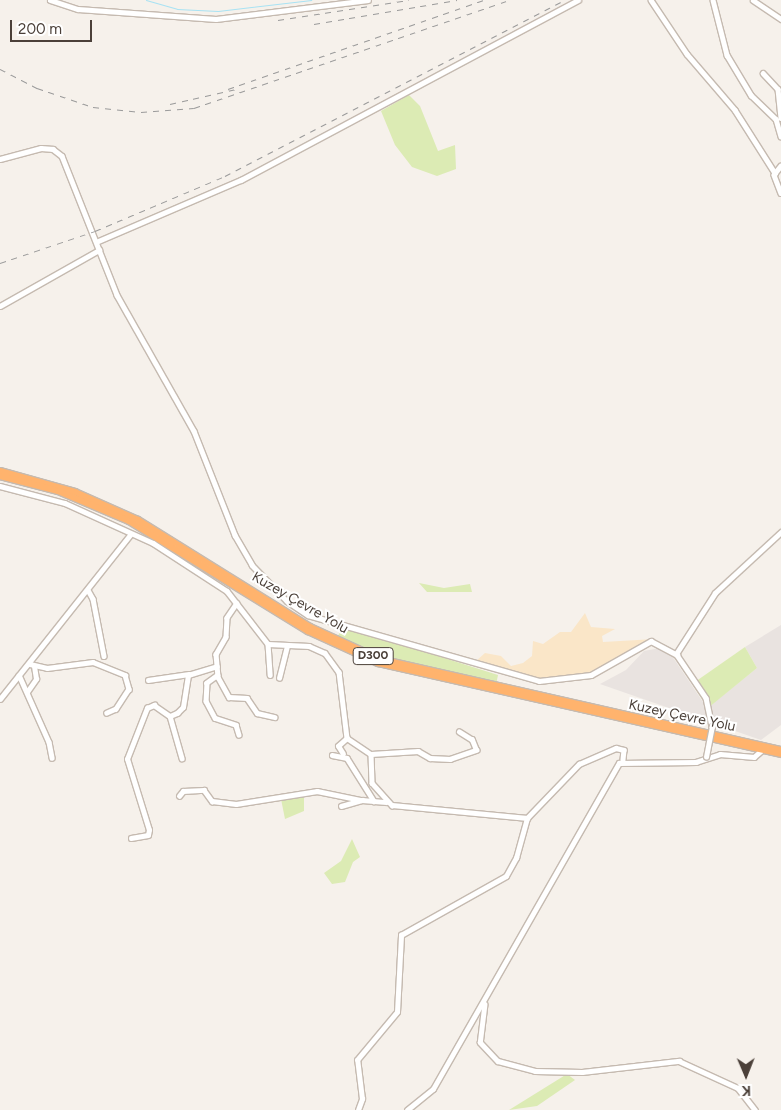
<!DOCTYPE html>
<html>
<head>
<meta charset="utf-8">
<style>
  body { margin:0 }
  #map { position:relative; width:781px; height:1110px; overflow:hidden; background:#f6f1eb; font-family:Figtree,sans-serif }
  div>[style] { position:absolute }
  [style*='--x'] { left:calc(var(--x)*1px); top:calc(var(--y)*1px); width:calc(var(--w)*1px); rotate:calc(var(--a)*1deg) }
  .industrial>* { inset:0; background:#e9e3e0 }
  .green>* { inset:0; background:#dcebb4 }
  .sand>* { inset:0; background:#fae6c8 }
  .stream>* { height:1px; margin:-0.5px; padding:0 0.5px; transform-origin:0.5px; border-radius:0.5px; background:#a8e2f3 }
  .roads { filter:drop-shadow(1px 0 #c5bab0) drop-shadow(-1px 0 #c5bab0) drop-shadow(0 1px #c5bab0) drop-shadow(0 -1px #c5bab0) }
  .minor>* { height:4.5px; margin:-2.25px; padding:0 2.25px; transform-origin:2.25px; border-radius:2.25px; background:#fff }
  .highway>* { height:6px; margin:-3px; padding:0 3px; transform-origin:3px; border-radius:3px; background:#ffb36d }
  .rail>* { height:1px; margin-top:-0.5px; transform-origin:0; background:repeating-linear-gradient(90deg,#9a9a9a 0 6px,transparent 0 12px) }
  .bridges { filter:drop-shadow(1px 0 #c5bab0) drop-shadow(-1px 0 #c5bab0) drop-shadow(0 1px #c5bab0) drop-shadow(0 -1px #c5bab0) }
  .minor-bridge>* { height:4.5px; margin:-2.25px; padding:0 2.25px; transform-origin:2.25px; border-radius:2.25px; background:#fff }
  span { translate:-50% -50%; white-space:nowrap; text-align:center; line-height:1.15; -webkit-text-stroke:4px #fff; paint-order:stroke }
  .shield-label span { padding:1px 4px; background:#fff; border:1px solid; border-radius:4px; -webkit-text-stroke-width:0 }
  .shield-label { font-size:12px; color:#4b4039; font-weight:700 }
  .street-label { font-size:14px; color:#4b4039 }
  .north { position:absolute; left:721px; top:1050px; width:50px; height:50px; -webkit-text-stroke:4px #fff; paint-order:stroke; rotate:179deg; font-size:14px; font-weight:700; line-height:20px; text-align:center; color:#4b4039 }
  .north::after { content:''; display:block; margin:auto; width:18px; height:22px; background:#4b4039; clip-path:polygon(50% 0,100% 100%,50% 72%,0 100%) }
  .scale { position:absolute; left:10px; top:20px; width:82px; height:22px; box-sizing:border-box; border:2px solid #4b4039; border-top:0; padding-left:6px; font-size:15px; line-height:18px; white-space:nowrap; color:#4b4039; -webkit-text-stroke:4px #fff; paint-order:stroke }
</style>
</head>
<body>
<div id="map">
  <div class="industrial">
    <div style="clip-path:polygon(781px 625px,781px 725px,761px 740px,600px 684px,626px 670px,644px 651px,660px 648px,670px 653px,707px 708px,757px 668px,745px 647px)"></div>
  </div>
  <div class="green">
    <div style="clip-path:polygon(409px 95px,420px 106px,438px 151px,455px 145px,456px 169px,437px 176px,412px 167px,395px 145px,381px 111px)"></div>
    <div style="clip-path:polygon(419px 583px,444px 588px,470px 584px,472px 592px,427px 592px)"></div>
    <div style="clip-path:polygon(343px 626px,498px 675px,496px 685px,376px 655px,337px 638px)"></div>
    <div style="clip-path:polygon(745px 647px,757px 668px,708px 708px,692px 684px)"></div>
    <div style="clip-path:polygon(304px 793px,304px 811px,285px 819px,281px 799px)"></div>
    <div style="clip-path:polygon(352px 839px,360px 857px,353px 862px,345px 882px,332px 884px,324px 873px,341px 861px)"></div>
    <div style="clip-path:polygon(567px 1074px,575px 1080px,537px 1106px,509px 1110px)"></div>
  </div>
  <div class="sand">
    <div style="clip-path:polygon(585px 613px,591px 627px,615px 629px,602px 636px,603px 642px,655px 639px,586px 675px,542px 680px,476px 661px,485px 653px,501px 656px,511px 666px,523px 663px,532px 656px,533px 641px,543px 644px,560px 632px,571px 632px)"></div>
  </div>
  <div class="stream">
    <div style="--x:146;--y:0;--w:32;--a:16"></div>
    <div style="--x:177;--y:9;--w:41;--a:2.8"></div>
    <div style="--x:218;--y:11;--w:94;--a:-6.7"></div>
  </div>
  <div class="roads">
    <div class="minor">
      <div style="--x:50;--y:0;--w:29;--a:18"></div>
      <div style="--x:78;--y:9;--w:138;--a:4.1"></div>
      <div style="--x:216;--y:19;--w:153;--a:-7.1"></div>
      <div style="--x:651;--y:0;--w:65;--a:56.3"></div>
      <div style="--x:687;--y:54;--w:74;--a:49.4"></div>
      <div style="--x:735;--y:110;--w:75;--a:57.6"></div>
      <div style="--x:713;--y:0;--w:57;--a:75.7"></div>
      <div style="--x:727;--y:55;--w:47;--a:59"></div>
      <div style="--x:751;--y:95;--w:35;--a:44"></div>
      <div style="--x:776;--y:119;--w:18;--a:74"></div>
      <div style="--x:753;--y:0;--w:34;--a:34"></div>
      <div style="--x:763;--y:73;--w:22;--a:47"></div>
      <div style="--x:778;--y:89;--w:29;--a:84"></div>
      <div style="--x:0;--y:159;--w:42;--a:-15"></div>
      <div style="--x:41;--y:148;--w:12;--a:5"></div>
      <div style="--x:53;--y:149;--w:11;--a:38"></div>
      <div style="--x:62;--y:156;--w:149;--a:68.4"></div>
      <div style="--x:117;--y:295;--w:156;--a:60.5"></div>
      <div style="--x:194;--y:431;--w:112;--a:68.5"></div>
      <div style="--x:235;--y:535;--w:34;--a:60"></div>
      <div style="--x:252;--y:565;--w:50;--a:45.8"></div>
      <div style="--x:287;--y:601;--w:25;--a:34"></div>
      <div style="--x:308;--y:615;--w:240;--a:15.9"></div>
      <div style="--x:539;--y:681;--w:52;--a:-6.6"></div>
      <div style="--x:591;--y:675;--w:69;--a:-29.5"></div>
      <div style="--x:651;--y:641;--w:30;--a:28"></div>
      <div style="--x:677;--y:655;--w:52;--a:56"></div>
      <div style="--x:706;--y:698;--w:30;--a:78"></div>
      <div style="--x:781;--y:166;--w:11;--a:128"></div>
      <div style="--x:774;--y:175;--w:19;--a:69"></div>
      <div style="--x:96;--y:242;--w:158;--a:-23.2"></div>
      <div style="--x:241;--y:180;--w:382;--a:-28.1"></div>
      <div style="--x:0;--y:306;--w:114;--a:-29.5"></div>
      <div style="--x:0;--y:486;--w:67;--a:14.7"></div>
      <div style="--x:65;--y:503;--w:97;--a:24.4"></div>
      <div style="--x:153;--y:543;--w:88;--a:33"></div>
      <div style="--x:227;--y:591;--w:67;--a:52.3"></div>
      <div style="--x:268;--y:644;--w:41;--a:2.8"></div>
      <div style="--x:309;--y:646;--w:17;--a:24"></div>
      <div style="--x:325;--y:653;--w:24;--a:54"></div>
      <div style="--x:339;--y:672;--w:66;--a:83.1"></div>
      <div style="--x:88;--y:590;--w:10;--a:61"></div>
      <div style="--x:93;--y:599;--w:58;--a:79.1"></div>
      <div style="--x:237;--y:603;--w:18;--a:124"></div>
      <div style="--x:227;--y:618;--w:19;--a:93"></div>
      <div style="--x:226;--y:637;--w:20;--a:120"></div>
      <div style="--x:216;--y:654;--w:23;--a:85"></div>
      <div style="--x:218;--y:677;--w:23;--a:61"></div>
      <div style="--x:229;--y:697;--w:18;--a:3"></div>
      <div style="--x:247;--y:698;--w:18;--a:56"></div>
      <div style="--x:257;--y:713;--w:18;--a:13"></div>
      <div style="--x:268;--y:644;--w:31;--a:86"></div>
      <div style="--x:676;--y:654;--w:72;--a:-57.4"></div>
      <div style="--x:715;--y:593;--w:90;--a:-42.7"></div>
      <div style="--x:30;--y:664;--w:17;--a:13"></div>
      <div style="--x:47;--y:668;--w:46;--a:-7.4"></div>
      <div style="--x:93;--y:662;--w:35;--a:22"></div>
      <div style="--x:125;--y:675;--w:15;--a:74"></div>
      <div style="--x:129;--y:689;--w:24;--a:123"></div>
      <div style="--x:116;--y:709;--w:10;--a:156"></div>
      <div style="--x:19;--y:675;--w:73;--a:65.9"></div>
      <div style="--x:49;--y:742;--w:16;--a:79"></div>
      <div style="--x:218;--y:675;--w:14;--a:144"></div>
      <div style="--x:207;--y:683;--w:18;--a:93"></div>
      <div style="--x:206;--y:701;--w:19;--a:62"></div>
      <div style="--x:215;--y:718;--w:22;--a:18"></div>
      <div style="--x:236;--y:725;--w:10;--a:73"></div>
      <div style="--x:279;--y:678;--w:33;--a:-76"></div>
      <div style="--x:148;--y:680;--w:41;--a:-8.3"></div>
      <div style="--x:27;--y:692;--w:16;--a:-55"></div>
      <div style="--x:36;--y:679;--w:12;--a:-99"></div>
      <div style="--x:0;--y:699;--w:209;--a:-51.6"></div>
      <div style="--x:170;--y:716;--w:44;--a:74.1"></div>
      <div style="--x:347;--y:738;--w:29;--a:34"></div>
      <div style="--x:371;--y:754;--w:47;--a:-3.7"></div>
      <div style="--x:418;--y:751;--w:14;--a:30"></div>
      <div style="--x:430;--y:758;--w:20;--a:3"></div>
      <div style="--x:450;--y:759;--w:28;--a:-19"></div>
      <div style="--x:476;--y:750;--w:11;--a:-112"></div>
      <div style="--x:472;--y:740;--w:15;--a:-148"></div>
      <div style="--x:343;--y:754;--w:9;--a:-122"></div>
      <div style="--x:338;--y:746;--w:12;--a:-42"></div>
      <div style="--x:371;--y:754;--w:29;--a:88"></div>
      <div style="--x:372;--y:783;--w:30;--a:48"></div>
      <div style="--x:392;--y:805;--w:136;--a:5.5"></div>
      <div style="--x:332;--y:755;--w:15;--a:11"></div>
      <div style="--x:347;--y:758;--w:51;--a:57.9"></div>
      <div style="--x:179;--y:796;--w:6;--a:-51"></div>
      <div style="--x:183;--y:791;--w:21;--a:-3"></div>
      <div style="--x:204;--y:790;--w:14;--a:54"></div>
      <div style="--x:212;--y:801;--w:24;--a:7"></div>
      <div style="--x:236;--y:804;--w:82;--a:-9.1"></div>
      <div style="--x:317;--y:791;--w:45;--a:11.6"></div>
      <div style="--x:341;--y:806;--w:22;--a:-16"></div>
      <div style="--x:362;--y:800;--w:24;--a:5"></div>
      <div style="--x:131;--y:838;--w:17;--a:-10"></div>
      <div style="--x:148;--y:835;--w:5;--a:-79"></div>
      <div style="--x:149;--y:830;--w:74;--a:-107.2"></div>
      <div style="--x:127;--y:759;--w:55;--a:-68.6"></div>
      <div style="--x:147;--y:708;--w:8;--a:-23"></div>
      <div style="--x:154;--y:705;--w:19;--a:35"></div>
      <div style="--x:170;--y:716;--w:8;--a:-23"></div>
      <div style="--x:177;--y:713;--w:8;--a:-45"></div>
      <div style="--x:183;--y:707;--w:32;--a:-81"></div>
      <div style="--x:188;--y:675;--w:30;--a:-17"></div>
      <div style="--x:485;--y:1004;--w:38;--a:97"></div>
      <div style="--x:480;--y:1042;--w:26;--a:47"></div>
      <div style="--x:498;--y:1061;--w:38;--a:15"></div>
      <div style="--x:535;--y:1071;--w:47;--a:1.2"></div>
      <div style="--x:582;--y:1072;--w:98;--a:-6.5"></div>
      <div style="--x:679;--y:1061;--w:65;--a:24.6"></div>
      <div style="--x:738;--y:1088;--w:28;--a:52"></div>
      <div style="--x:358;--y:1110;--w:12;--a:-70"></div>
      <div style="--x:362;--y:1099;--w:39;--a:-97"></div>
      <div style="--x:357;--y:1060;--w:62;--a:-50.2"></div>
      <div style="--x:397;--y:1012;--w:77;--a:-87"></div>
      <div style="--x:401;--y:935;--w:120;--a:-29.3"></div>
      <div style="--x:506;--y:876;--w:21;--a:-61"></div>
      <div style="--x:516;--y:858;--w:41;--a:-74.6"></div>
      <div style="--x:527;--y:818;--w:75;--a:-46.1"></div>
      <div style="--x:579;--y:764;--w:40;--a:-23.4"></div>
      <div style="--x:616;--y:748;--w:8;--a:14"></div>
      <div style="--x:624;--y:750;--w:10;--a:96"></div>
      <div style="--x:407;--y:1110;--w:33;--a:-39"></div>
      <div style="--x:433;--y:1089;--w:375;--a:-60.3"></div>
      <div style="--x:619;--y:763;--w:77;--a:-0.7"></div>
      <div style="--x:696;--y:762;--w:25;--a:-18"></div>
      <div style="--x:720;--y:754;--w:34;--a:5"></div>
      <div style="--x:754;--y:757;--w:11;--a:-41"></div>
    </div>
    <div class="highway">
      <div style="--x:0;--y:471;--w:78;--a:15.6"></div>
      <div style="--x:75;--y:492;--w:69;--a:24"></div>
      <div style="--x:138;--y:520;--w:203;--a:31.9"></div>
      <div style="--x:310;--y:627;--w:77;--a:24.6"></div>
      <div style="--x:380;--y:659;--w:411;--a:12.8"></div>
      <div style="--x:0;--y:476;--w:60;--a:14.5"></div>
      <div style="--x:58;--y:491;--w:77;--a:22.9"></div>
      <div style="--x:129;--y:521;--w:210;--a:31.6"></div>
      <div style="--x:308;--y:631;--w:77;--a:24.6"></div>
      <div style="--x:378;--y:663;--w:413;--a:12.7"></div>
    </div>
  </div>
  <div class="rail">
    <div style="--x:278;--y:20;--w:132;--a:-8.7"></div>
    <div style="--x:314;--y:24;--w:145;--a:-9.5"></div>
    <div style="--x:0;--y:69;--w:42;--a:27.2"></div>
    <div style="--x:37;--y:88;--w:59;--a:18.7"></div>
    <div style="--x:93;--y:107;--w:48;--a:5.9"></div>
    <div style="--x:141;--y:112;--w:53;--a:-4.3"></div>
    <div style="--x:194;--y:108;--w:334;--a:-18.9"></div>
    <div style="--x:228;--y:89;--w:270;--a:-19.2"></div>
    <div style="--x:170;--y:104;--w:68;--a:-12.8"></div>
    <div style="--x:0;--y:263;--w:100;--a:-18.6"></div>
    <div style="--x:95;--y:231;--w:141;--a:-22.9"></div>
    <div style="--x:225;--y:176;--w:382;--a:-27.4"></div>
  </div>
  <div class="bridges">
    <div class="minor-bridge">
      <div style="--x:706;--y:757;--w:31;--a:-79"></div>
    </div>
  </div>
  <div class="shield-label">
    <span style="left:373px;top:656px">D300</span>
  </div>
  <div class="street-label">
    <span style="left:300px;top:603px;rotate:30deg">Kuzey Çevre Yolu</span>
    <span style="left:682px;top:716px;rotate:12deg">Kuzey Çevre Yolu</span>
  </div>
  <div class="north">K</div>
  <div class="scale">200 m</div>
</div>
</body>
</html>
